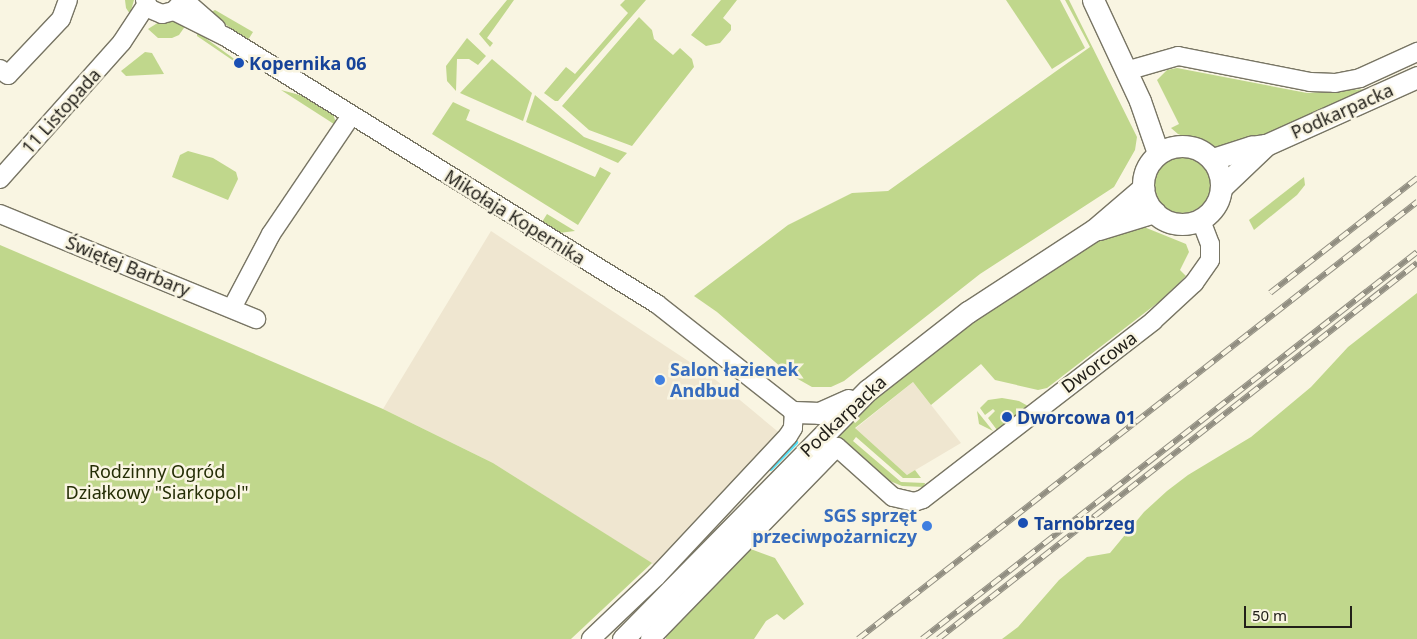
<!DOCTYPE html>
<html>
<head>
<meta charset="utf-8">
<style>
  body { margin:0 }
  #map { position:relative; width:1417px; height:639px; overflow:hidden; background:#f9f5e2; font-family:"Noto Sans",sans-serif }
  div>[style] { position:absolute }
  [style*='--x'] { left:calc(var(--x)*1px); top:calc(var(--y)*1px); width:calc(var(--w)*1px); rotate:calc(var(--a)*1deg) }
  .commercial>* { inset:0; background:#efe6d0 }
  .green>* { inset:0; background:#c0d78c }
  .round { border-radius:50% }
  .stream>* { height:4.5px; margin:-2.25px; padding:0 2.25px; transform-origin:2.25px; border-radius:2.25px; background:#54e3fb }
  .roads { filter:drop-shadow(1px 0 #787564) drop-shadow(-1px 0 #787564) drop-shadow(0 1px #787564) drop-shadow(0 -1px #787564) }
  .minor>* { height:18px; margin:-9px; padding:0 9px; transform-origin:9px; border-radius:9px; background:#fff }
  .major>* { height:21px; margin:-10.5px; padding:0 10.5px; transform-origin:10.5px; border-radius:10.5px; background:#fff }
  .major>.ring { margin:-10.5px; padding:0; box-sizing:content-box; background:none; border:21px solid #fff; border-radius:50% }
  .rail>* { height:5.5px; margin-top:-2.75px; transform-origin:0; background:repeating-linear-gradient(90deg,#f9f5e2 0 11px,#918e81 0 22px); box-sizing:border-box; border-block:1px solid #918e81 }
  .dots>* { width:14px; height:14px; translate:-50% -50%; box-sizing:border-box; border:2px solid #f9f5e2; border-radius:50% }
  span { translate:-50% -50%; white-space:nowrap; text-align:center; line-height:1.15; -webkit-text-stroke:5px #f9f5e2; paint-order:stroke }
  .transit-label { font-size:18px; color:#164399; font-weight:700 }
  .left { translate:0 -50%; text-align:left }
  .street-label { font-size:18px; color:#22201a }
  .shop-label { font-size:18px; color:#366cbe; font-weight:700 }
  .right { translate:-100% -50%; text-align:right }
  .park-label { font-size:18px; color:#252e06 }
  .scale { position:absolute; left:1244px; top:606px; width:108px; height:22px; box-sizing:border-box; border:2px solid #22201a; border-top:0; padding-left:6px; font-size:15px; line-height:18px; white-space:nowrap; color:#22201a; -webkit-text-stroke:4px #f9f5e2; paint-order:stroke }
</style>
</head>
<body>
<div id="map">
  <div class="commercial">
    <div style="clip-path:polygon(491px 231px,711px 376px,782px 435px,654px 565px,493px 463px,383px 409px)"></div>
    <div style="clip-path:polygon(913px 382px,961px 443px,907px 475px,855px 429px)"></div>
  </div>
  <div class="green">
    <div style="clip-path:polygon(125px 0,134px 0,130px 14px,126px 8px)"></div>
    <div style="clip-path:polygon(507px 0,514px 0,487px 38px,493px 43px,490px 47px,479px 34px)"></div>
    <div style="clip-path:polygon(625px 0,646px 0,558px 101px,555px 101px,544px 93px,566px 67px,575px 74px,628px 13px,620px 5px)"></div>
    <div style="clip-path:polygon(721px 0,737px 0,723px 18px,731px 25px,731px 30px,720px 43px,706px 46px,691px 35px)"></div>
    <div style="clip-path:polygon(1006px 0,1060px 0,1085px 48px,1052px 69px)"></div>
    <div style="clip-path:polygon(1065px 0,1069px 0,1137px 137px,1135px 150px,1114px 187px,980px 274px,844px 381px,831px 387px,812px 387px,789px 374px,717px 312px,694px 296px,788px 225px,852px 193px,888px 191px,1090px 47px)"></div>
    <div style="clip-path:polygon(215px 10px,253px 32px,248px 40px,209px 13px)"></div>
    <div style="clip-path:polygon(639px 17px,652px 30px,654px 39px,673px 55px,680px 48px,692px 59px,694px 67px,632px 146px,589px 130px,562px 106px)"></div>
    <div style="clip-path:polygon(172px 20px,186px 25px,179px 35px,172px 38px,158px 38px,148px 29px,159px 22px)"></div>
    <div style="clip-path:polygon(197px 32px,244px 66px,244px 68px,197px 36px)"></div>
    <div style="clip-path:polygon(467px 38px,486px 56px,478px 65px,469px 59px,457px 59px,456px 91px,447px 81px,446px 66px)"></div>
    <div style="clip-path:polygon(145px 52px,152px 53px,164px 74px,126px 76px,121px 71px)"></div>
    <div style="clip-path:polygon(492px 59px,532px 93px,523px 121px,460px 93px)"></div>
    <div style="clip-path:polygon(1177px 68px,1307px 93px,1366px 89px,1267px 135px,1218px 150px,1178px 134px,1171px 128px,1179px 124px,1157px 80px,1167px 70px)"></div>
    <div style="clip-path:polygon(281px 90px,307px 97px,333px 114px,337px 126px)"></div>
    <div style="clip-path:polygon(535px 95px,584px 137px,627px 153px,618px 163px,526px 122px)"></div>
    <div style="clip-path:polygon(453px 102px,470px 110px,466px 120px,595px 177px,600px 167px,611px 173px,578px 225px,432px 134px)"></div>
    <div style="clip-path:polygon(188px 151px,213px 158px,236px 172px,238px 179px,228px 200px,172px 177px,180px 155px)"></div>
    <div class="round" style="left:1153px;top:155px;width:58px;height:58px"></div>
    <div style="clip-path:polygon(1304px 177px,1305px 185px,1297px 195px,1254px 230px,1249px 220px)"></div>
    <div style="clip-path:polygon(547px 214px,575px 231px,559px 233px,542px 222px)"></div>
    <div style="clip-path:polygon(1126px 223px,1131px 231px,1144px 227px,1186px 244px,1189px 252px,1180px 270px,1186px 276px,1160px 301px,1047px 388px,1038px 390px,995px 380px,981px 364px,931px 405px,913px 382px,855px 428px,907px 475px,915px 470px,921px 478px,903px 478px,856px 437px,853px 441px,901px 482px,925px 483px,924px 487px,902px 486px,890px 481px,835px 434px,887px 385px,982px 311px)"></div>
    <div style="clip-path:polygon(0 245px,383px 409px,493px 463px,652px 563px,571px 639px,0 639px)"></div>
    <div style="clip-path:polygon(1417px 293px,1417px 639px,1002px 639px,1018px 627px,1059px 580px,1087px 557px,1110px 553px,1144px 512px,1167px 491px,1188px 475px,1251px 437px,1311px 387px,1348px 347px)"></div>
    <div style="clip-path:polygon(1002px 398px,1019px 401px,1028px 406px,997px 430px,988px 418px,995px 411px,993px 409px,985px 415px,980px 408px,988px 400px)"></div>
    <div style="clip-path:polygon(977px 411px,993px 431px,979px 424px)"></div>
    <div style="clip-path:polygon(748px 548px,775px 558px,804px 604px,784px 620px,777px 614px,766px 621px,754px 639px,666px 639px,665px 634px)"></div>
  </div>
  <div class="stream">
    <div style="--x:770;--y:468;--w:36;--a:-46"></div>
  </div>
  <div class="roads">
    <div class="minor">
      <div style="--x:145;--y:0;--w:10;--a:61"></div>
      <div style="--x:150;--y:9;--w:13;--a:23"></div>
      <div style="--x:162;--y:14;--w:12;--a:-14"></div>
      <div style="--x:174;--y:11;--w:11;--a:-49"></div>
      <div style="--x:184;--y:0;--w:43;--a:41.2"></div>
      <div style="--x:174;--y:11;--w:58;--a:26.6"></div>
      <div style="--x:226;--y:37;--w:507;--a:31.78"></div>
      <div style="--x:657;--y:304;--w:174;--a:38.2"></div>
      <div style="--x:794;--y:412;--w:16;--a:94"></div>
      <div style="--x:793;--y:428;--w:9;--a:122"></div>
      <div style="--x:788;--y:436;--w:193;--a:133.1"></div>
      <div style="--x:656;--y:577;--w:90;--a:136.4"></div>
      <div style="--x:0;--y:69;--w:10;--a:37"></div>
      <div style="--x:8;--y:75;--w:77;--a:-46.6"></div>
      <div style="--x:61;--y:19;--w:20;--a:-70"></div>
      <div style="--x:1126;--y:71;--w:54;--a:-16.1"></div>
      <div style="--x:1178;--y:56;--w:135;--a:11.1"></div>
      <div style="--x:1310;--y:82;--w:25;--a:2"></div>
      <div style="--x:1335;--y:83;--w:25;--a:-11"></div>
      <div style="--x:1360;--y:78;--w:63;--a:-24.5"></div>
      <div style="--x:0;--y:179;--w:183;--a:-48.3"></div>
      <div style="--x:122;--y:42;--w:45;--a:-56.7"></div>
      <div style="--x:0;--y:214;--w:277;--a:22.3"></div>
      <div style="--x:232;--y:308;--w:84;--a:-62.2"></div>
      <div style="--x:271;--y:234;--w:143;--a:-55.9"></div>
      <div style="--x:650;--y:639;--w:268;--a:-45.8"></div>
      <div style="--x:837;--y:447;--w:75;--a:41.8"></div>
      <div style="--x:893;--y:497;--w:22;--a:13"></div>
      <div style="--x:914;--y:502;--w:9;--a:-18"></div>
      <div style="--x:923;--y:499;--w:291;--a:-37.7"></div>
      <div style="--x:1153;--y:321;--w:56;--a:-42.8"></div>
      <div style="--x:1194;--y:283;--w:28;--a:-55"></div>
      <div style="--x:1210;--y:260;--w:16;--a:-90"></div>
      <div style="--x:1210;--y:244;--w:26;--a:-111"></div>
    </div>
    <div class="major">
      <div style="--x:1093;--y:0;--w:111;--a:65"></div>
      <div style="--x:1140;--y:101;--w:55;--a:70.9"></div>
      <div class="ring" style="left:1143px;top:146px;width:57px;height:57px"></div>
      <div style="--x:1213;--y:159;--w:40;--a:-18"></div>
      <div style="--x:1251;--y:147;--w:15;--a:-8"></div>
      <div style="--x:1266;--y:145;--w:166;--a:-24.2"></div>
      <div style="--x:1222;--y:187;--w:61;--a:-43.7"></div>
      <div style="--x:1099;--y:229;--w:58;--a:-17.2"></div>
      <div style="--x:794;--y:412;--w:25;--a:2"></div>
      <div style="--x:819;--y:413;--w:32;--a:-24"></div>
      <div style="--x:623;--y:639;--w:349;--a:-45.5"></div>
      <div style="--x:868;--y:390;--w:127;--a:-38"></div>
      <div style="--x:968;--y:312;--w:150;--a:-33.1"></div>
      <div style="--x:1094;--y:230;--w:65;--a:-40.6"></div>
    </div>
  </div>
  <div class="rail">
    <div style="--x:1270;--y:293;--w:187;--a:-38"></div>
    <div style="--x:858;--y:639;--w:710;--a:-38.02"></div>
    <div style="--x:922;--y:639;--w:628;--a:-38.02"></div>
    <div style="--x:938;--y:639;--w:609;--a:-38.13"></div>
  </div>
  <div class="dots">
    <div style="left:239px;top:63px;background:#1a4fb4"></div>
    <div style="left:660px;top:380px;background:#3f7fe0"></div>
    <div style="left:1007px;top:417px;background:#1a4fb4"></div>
    <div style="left:1023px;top:523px;background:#1a4fb4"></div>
    <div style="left:927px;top:526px;background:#3f7fe0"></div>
  </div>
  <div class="transit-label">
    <span class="left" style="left:249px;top:63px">Kopernika 06</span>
    <span class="left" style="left:1017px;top:417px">Dworcowa 01</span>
    <span class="left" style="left:1034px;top:523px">Tarnobrzeg</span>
  </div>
  <div class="street-label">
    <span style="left:61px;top:111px;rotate:-48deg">11 Listopada</span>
    <span style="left:1342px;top:111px;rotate:-24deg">Podkarpacka</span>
    <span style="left:515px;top:217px;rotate:32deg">Mikołaja Kopernika</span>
    <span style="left:128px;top:266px;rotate:22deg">Świętej Barbary</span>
    <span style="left:1099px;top:362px;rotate:-37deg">Dworcowa</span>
    <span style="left:843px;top:416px;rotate:-43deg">Podkarpacka</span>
  </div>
  <div class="shop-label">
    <span class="left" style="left:670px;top:380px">Salon łazienek<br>Andbud</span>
    <span class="right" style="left:917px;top:526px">SGS sprzęt<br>przeciwpożarniczy</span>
  </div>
  <div class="park-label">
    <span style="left:157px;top:482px">Rodzinny Ogród<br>Działkowy "Siarkopol"</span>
  </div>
  <div class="scale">50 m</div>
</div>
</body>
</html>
